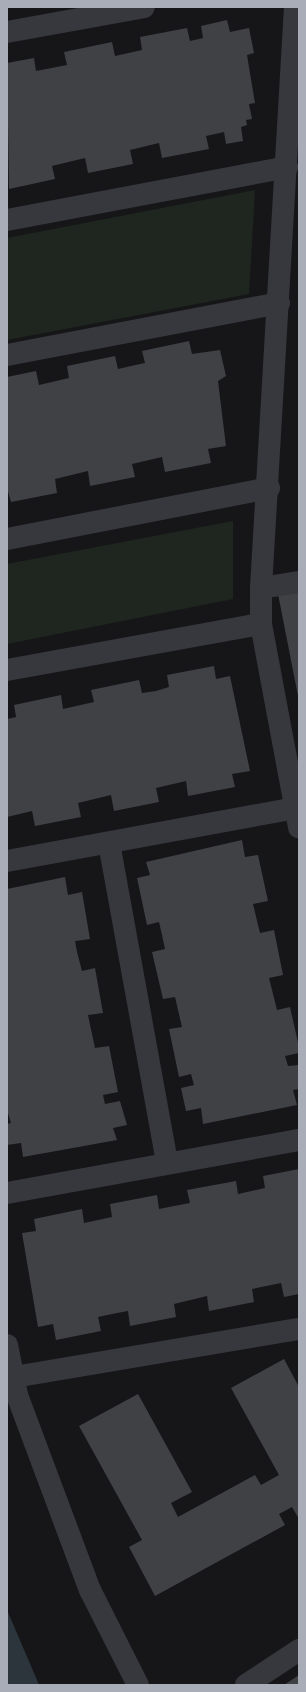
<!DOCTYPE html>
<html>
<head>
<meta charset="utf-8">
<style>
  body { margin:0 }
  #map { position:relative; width:306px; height:1692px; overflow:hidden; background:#161618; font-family:"Space Grotesk",sans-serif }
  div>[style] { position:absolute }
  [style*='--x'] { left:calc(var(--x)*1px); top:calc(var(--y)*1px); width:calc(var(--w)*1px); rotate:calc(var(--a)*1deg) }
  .green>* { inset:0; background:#1e261f }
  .water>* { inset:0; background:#2c353c }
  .building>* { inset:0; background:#404145 }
  .minor>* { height:22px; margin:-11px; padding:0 11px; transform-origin:11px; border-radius:11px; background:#37383d }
  .tertiary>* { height:22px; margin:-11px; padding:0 11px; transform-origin:11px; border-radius:11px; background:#37383d }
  span { translate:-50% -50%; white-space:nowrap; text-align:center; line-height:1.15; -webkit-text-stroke:3px #111113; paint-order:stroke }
  .frame { position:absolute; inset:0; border:8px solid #a8adb8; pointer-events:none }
</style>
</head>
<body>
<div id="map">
  <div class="green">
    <div style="clip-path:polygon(255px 190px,249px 294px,7px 340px,7px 238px)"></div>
    <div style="clip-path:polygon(233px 521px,233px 599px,7px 644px,7px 564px)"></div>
  </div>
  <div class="water">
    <div style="clip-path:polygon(7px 1610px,37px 1680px,39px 1685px,7px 1685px)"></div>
  </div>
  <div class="building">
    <div style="clip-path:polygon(227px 20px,230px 32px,249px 28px,254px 53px,247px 55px,255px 103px,249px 104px,252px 119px,246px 120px,247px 125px,241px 127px,243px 141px,226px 144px,224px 132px,206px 136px,209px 149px,162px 158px,159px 143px,130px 150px,133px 164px,88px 173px,85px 158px,52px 166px,55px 179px,9px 189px,7px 63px,34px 58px,36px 71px,67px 65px,64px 52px,112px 42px,115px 56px,142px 50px,140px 37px,187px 28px,190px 41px,203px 38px,201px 26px)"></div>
    <div style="clip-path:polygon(189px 341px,192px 354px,220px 350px,226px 376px,218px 381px,226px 446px,208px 449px,211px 463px,165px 472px,162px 457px,132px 464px,135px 477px,90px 486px,88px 471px,55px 479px,57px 493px,11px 502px,7px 488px,7px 377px,36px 371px,39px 385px,69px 378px,67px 366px,115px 356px,118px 369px,131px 366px,145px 363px,142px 351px)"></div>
    <div style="clip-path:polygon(299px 590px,299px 695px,298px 696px,278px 594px)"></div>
    <div style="clip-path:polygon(214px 666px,216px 679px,230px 676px,250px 771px,232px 774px,235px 787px,188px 796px,186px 781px,156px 788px,159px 802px,114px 811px,111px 795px,78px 803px,81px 817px,35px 826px,32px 811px,7px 817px,7px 719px,16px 717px,14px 705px,61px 695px,63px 709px,94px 702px,91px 690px,139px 680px,142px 693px,156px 691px,169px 687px,167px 675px)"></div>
    <div style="clip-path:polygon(242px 840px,245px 857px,258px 855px,268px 901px,253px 904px,260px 933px,274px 930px,283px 975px,269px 978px,277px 1010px,290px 1007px,299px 1047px,299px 1053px,285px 1056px,288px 1066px,299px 1065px,299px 1089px,293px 1090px,297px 1105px,203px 1124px,201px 1108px,186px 1111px,181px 1088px,194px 1085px,191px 1074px,179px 1077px,169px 1029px,182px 1027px,175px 997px,163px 999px,152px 952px,165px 949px,162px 935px,159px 922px,147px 925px,137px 878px,150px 875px,146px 862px)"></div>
    <div style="clip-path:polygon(65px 877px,68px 895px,82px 892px,90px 939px,75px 941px,77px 952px,82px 971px,95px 968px,103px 1013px,88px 1015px,95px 1048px,109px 1046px,118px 1092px,103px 1095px,105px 1104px,120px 1101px,127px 1125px,113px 1128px,117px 1140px,23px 1157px,21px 1143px,7px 1145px,7px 1124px,11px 1123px,7px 1110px,7px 889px)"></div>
    <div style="clip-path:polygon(299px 1169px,299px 1294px,284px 1297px,281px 1283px,252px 1289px,254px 1302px,209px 1311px,207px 1296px,174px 1304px,176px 1317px,130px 1326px,128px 1311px,117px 1313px,98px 1317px,101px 1331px,56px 1340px,53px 1324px,38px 1327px,22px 1233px,36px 1231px,34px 1219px,82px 1209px,84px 1223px,112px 1217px,110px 1204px,157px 1195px,159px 1209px,174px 1206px,190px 1203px,187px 1190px,236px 1181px,238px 1194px,265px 1188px,263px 1176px)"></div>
    <div style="clip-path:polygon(284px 1359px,299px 1387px,299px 1519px,292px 1507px,279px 1514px,285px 1525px,155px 1596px,129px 1547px,142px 1540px,79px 1426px,138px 1394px,192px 1492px,171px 1503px,178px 1517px,255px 1475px,261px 1485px,279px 1475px,231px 1388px)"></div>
    <div style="clip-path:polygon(299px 1675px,299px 1685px,284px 1685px)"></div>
  </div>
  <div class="minor">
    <div style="--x:295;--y:7;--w:582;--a:93.35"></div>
    <div style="--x:261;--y:588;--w:36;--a:90"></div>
    <div style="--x:261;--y:624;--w:207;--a:79.4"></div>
    <div style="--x:7;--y:32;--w:139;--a:-10.3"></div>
    <div style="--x:7;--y:220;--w:285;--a:-10.7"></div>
    <div style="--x:7;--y:355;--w:277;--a:-10.8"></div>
    <div style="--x:7;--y:539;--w:267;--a:-11"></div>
    <div style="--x:261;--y:588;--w:38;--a:-9"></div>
    <div style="--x:7;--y:670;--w:258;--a:-10.3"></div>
    <div style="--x:109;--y:843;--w:325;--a:79.7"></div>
    <div style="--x:7;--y:861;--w:293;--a:-10.4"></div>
    <div style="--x:7;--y:1193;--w:297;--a:-10.3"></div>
    <div style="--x:14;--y:1377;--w:289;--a:-9.6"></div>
    <div style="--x:246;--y:1685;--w:64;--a:-33.4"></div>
  </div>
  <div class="tertiary">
    <div style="--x:7;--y:1345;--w:51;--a:78.7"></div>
    <div style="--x:17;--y:1395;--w:208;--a:69.5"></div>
    <div style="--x:90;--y:1590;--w:106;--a:63.2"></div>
  </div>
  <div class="frame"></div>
</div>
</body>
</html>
